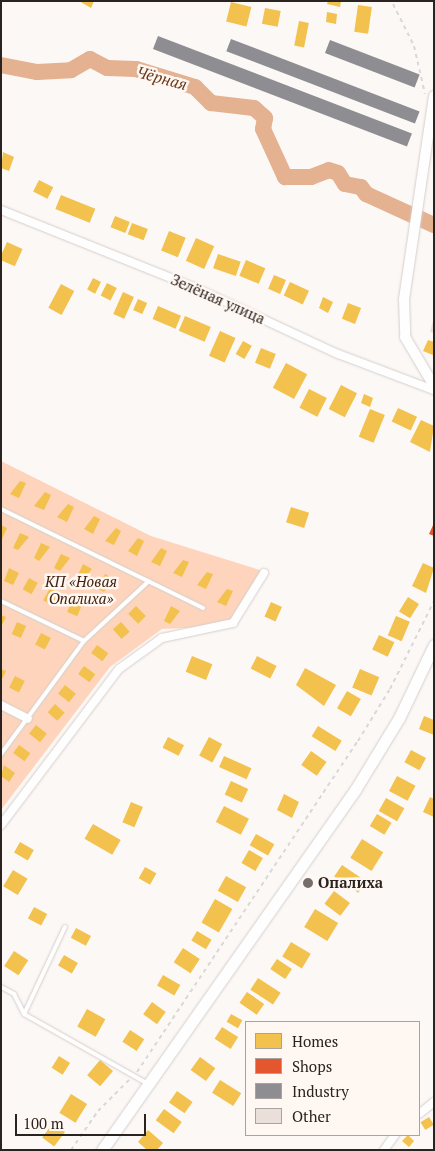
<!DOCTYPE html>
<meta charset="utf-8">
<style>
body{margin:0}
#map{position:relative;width:435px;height:1151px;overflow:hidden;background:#fcf8f5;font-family:"PT Serif",serif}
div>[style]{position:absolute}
.green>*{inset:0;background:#fed5bc}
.homes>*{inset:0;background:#f2c14e;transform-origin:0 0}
.shops>*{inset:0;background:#e4572e}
.industry>*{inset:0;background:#8d8d92;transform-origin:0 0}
.river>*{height:16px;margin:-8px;padding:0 8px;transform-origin:8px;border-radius:8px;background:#e4b191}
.building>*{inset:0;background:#ebe0d9}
.path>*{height:2px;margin-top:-1px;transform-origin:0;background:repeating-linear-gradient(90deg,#d9d8d7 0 4px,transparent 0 8px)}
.roads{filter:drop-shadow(0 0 1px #d5cfcc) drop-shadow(0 0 1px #d5cfcc)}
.lane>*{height:4px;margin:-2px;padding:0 2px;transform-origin:2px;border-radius:2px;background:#fffefe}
.street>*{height:8px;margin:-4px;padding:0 4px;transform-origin:4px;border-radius:4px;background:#fffefe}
.secondary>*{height:10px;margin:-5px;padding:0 5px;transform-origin:5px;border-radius:5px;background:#fffefe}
.primary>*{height:11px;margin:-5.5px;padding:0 5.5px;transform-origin:5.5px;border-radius:5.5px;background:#fffefe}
.dots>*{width:14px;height:14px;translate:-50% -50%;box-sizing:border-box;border:2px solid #fff7f2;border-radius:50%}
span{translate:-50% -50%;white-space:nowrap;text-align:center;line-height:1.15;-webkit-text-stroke:5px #fff7f2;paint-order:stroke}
.street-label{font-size:15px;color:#2a231f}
.park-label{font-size:15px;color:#3f220f;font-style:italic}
.poi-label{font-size:15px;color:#2a231f;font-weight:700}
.left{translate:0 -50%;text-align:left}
.water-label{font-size:16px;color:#6b3c1c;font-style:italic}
.frame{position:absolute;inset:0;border:2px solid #2a231f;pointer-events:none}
.legend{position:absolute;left:245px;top:1021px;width:175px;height:115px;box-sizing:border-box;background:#fff7f2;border:1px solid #aaa29e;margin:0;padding:6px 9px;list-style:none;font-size:15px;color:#2a231f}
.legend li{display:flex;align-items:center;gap:10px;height:25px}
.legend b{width:25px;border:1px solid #aaa29e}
.scale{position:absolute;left:15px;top:1114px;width:131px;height:22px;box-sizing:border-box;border:2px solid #2a231f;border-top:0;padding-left:6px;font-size:15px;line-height:18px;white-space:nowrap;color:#2a231f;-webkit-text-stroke:4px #fff7f2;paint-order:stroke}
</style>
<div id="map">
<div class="green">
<i style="clip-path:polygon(1px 461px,151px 536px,266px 572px,234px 626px,162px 629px,110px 667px,1px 810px)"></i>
</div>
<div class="homes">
<i style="clip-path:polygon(79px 1px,94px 1px,91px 8px)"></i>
<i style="clip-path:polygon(328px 1px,341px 1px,340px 7px,327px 4px)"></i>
<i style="left:231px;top:2px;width:21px;height:20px;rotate:14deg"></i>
<i style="left:358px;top:5px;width:14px;height:27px;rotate:8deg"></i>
<i style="left:265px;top:8px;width:16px;height:16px;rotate:11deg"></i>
<i style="clip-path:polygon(327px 12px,337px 14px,336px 24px,326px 22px)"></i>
<i style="left:299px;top:21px;width:10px;height:25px;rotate:11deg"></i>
<i style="clip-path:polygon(3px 152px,14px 157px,9px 171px,1px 168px)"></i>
<i style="left:39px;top:180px;width:16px;height:13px;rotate:27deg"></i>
<i style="left:61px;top:195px;width:37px;height:15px;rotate:22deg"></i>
<i style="left:115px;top:216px;width:16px;height:12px;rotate:22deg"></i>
<i style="left:132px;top:223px;width:17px;height:12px;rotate:21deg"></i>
<i style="left:169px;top:231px;width:18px;height:21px;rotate:22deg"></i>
<i style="left:196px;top:238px;width:20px;height:25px;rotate:24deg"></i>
<i style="left:7px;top:242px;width:17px;height:19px;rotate:24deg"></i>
<i style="left:218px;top:254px;width:24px;height:15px;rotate:19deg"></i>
<i style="left:246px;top:260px;width:21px;height:17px;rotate:23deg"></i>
<i style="left:274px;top:275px;width:13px;height:15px;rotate:23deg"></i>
<i style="left:93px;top:278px;width:9px;height:13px;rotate:27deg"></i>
<i style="left:290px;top:282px;width:21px;height:15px;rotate:25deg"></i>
<i style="left:107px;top:283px;width:11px;height:14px;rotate:27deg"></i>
<i style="left:61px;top:284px;width:15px;height:27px;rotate:28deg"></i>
<i style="left:123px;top:292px;width:12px;height:24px;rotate:24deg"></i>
<i style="clip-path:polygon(323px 297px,333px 302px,328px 313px,319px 308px)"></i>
<i style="left:138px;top:299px;width:10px;height:12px;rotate:24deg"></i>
<i style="left:348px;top:303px;width:14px;height:17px;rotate:21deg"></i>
<i style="left:158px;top:306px;width:25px;height:14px;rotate:23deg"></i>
<i style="left:185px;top:316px;width:28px;height:16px;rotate:23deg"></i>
<i style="left:220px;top:331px;width:17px;height:27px;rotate:24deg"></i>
<i style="clip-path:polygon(428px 340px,434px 342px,433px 355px,423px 351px)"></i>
<i style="left:243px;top:341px;width:10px;height:15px;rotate:29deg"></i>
<i style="left:261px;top:348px;width:16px;height:16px;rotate:22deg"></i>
<i style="left:286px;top:363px;width:24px;height:28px;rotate:28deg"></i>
<i style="left:341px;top:385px;width:18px;height:27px;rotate:27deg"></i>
<i style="left:309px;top:389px;width:20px;height:21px;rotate:27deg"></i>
<i style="clip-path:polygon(364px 394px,373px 398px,370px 407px,361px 403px)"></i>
<i style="left:398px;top:408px;width:21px;height:15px;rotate:25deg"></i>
<i style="left:370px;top:409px;width:16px;height:30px;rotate:22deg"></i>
<i style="clip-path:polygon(421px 420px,434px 426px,430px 452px,410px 442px)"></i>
<i style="clip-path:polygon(20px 481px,26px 483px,19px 498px,10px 494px)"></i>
<i style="clip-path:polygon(45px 492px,51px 495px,44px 510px,34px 506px)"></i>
<i style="clip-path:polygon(68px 504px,74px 507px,67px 522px,57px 517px)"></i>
<i style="left:291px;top:507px;width:19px;height:16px;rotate:18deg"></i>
<i style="clip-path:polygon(94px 516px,100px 519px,93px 534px,84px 529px)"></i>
<i style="clip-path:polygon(1px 525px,7px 528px,1px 541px)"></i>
<i style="clip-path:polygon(116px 528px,121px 531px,114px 545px,105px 541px)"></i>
<i style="clip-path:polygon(20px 533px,29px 537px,18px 550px,13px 548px)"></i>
<i style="clip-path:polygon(138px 538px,144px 541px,137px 556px,128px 551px)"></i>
<i style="clip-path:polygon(41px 543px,50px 547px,39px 561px,34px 558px)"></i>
<i style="clip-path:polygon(161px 548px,167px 551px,160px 566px,151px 562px)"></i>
<i style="clip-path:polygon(61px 554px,70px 558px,60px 571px,54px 568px)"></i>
<i style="clip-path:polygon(183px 560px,189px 562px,182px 577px,173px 573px)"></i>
<i style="clip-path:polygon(423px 563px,434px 568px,426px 593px,412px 586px)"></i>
<i style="clip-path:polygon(83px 564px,92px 569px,81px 582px,76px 579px)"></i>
<i style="clip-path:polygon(9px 568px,19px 573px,13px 585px,4px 581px)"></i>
<i style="clip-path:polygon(207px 572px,213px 574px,206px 589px,197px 585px)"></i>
<i style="clip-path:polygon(105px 574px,114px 579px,104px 592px,98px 589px)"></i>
<i style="left:29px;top:578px;width:10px;height:13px;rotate:29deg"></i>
<i style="left:50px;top:588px;width:10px;height:14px;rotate:29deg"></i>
<i style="clip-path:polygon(227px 589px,233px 591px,226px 606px,217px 602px)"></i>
<i style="left:408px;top:597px;width:13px;height:17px;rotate:32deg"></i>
<i style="left:72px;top:600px;width:11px;height:13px;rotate:22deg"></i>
<i style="left:271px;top:602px;width:12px;height:16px;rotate:24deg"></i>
<i style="left:136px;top:606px;width:14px;height:11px;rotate:45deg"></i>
<i style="clip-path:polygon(171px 606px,180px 611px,170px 624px,164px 621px)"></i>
<i style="clip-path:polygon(1px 615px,6px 617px,1px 627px)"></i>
<i style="left:396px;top:616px;width:15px;height:21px;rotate:23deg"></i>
<i style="left:17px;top:622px;width:10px;height:13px;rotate:24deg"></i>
<i style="left:121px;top:622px;width:13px;height:11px;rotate:48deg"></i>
<i style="left:41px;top:633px;width:11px;height:13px;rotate:27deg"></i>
<i style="left:379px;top:635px;width:17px;height:16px;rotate:25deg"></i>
<i style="left:97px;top:645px;width:14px;height:10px;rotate:36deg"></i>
<i style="left:192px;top:656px;width:22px;height:17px;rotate:22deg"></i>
<i style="left:257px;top:656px;width:22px;height:14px;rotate:27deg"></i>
<i style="left:84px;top:666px;width:14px;height:10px;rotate:36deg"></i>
<i style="clip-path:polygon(305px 668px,336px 685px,324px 706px,296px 685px)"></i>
<i style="clip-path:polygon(1px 669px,6px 671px,1px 681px)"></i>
<i style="left:360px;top:669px;width:21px;height:20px;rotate:23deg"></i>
<i style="left:15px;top:676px;width:11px;height:13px;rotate:27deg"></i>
<i style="left:65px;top:685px;width:14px;height:11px;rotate:39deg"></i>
<i style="left:347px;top:691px;width:16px;height:20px;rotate:30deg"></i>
<i style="left:55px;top:704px;width:13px;height:11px;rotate:42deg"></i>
<i style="clip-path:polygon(424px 716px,434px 720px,434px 735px,419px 729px)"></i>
<i style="left:36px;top:725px;width:14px;height:11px;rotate:39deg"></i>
<i style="left:318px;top:726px;width:28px;height:12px;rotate:32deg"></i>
<i style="left:168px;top:737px;width:18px;height:12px;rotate:27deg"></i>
<i style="left:209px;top:737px;width:15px;height:21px;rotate:28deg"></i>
<i style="left:19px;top:745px;width:14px;height:10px;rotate:36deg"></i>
<i style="left:411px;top:750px;width:17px;height:14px;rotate:28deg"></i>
<i style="left:311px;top:751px;width:19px;height:17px;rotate:35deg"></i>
<i style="left:224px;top:756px;width:30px;height:12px;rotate:24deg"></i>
<i style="clip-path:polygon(4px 765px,15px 773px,9px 782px,1px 776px)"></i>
<i style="left:397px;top:776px;width:21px;height:17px;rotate:28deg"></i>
<i style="left:231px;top:781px;width:19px;height:15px;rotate:25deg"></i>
<i style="clip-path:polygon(284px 794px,299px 802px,292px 818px,277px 810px)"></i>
<i style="clip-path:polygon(430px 797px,434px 799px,434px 817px,423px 812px)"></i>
<i style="left:386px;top:798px;width:21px;height:15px;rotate:29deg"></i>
<i style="left:131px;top:802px;width:13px;height:22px;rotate:23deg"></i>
<i style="left:224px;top:806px;width:28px;height:18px;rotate:27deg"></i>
<i style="left:377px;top:814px;width:17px;height:14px;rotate:31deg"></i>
<i style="left:93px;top:824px;width:32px;height:17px;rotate:30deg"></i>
<i style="left:256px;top:834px;width:21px;height:13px;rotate:29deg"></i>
<i style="left:362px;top:839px;width:25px;height:22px;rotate:32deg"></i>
<i style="left:20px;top:842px;width:16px;height:12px;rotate:30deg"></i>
<i style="left:249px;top:850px;width:16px;height:15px;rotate:30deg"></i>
<i style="left:342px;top:865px;width:29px;height:14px;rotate:34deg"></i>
<i style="left:145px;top:867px;width:13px;height:13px;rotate:29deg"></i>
<i style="left:13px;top:870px;width:17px;height:19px;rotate:31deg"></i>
<i style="left:226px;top:876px;width:23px;height:17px;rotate:29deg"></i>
<i style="left:334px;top:891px;width:20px;height:16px;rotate:37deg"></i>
<i style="left:215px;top:899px;width:20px;height:27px;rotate:30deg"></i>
<i style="left:34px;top:907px;width:15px;height:13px;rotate:28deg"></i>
<i style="left:315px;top:909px;width:27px;height:21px;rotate:31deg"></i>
<i style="left:76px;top:928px;width:17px;height:11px;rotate:28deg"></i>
<i style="left:197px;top:931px;width:17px;height:11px;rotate:31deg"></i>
<i style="left:291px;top:942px;width:23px;height:17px;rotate:31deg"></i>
<i style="left:183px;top:948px;width:20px;height:17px;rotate:33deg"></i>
<i style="left:14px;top:951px;width:17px;height:18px;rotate:33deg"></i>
<i style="left:64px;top:955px;width:16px;height:12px;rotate:30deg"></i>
<i style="left:277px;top:959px;width:18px;height:12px;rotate:34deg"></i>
<i style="left:163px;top:975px;width:20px;height:12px;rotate:30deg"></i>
<i style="left:258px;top:978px;width:27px;height:14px;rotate:33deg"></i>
<i style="left:247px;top:992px;width:21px;height:13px;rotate:35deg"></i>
<i style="left:152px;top:1002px;width:17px;height:15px;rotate:36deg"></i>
<i style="left:87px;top:1009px;width:21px;height:20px;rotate:29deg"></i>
<i style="left:231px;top:1014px;width:13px;height:9px;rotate:29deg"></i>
<i style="left:222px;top:1027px;width:19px;height:14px;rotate:32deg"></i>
<i style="left:130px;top:1030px;width:17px;height:14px;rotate:33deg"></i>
<i style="left:59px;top:1056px;width:13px;height:14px;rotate:32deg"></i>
<i style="left:200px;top:1057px;width:19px;height:16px;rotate:36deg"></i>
<i style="left:100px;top:1060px;width:17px;height:20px;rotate:40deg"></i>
<i style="left:220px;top:1080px;width:25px;height:15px;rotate:32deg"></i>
<i style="left:177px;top:1091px;width:19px;height:14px;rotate:35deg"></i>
<i style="left:71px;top:1094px;width:19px;height:22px;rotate:32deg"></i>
<i style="left:164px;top:1109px;width:22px;height:14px;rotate:36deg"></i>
<i style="left:429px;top:1117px;width:9px;height:10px;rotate:58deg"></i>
<i style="left:53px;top:1123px;width:15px;height:18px;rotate:37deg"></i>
<i style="clip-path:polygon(148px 1130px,163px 1143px,157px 1150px,147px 1150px,138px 1142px)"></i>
<i style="clip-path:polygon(408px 1135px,414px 1141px,409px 1147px,402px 1141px)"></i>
</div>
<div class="shops">
<i style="clip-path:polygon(434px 523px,434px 536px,429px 534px)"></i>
</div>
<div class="industry">
<i style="left:158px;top:36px;width:272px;height:14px;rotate:21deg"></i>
<i style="left:231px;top:39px;width:202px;height:13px;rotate:21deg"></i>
<i style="left:330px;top:40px;width:96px;height:14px;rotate:21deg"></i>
</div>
<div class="river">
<i style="left:1px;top:65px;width:37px;rotate:11deg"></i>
<i style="left:37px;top:72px;width:34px;rotate:-3deg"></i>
<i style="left:71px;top:70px;width:22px;rotate:-30deg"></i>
<i style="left:90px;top:59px;width:19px;rotate:28deg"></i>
<i style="left:107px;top:68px;width:29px;rotate:2deg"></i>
<i style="left:136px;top:69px;width:62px;rotate:17deg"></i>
<i style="left:195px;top:87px;width:23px;rotate:45deg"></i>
<i style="left:211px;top:103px;width:43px;rotate:6.6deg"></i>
<i style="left:254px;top:108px;width:15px;rotate:42deg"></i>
<i style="left:265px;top:118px;width:11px;rotate:100deg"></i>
<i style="left:263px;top:129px;width:53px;rotate:65.4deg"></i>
<i style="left:285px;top:177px;width:26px"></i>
<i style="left:311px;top:177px;width:19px;rotate:-21deg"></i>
<i style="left:329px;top:170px;width:9px;rotate:18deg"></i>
<i style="left:338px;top:173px;width:13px;rotate:58deg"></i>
<i style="left:345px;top:184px;width:16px;rotate:11deg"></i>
<i style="left:361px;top:187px;width:9px;rotate:54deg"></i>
<i style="left:366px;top:194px;width:75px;rotate:24.5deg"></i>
</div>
<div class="building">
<i style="clip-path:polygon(433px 321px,434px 321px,434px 333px,430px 332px)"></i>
</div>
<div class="path">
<i style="left:393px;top:4px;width:47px;rotate:63.4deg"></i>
<i style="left:414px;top:46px;width:49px;rotate:77.1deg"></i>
<i style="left:137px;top:1072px;width:398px;rotate:-56.3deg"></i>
<i style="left:358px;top:741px;width:61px;rotate:-58.4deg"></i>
<i style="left:390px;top:689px;width:98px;rotate:-63.4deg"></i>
<i style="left:71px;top:1150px;width:47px;rotate:-55.3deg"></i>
<i style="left:98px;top:1111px;width:44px;rotate:-45deg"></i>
</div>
<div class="roads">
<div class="lane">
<i style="left:1px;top:509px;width:225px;rotate:26.1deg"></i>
<i style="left:1px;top:601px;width:92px;rotate:25.7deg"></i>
<i style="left:1px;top:754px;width:140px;rotate:-53.7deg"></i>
<i style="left:84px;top:641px;width:88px;rotate:-42.7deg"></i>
<i style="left:65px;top:927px;width:96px;rotate:115.2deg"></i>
<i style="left:24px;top:1014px;width:142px;rotate:29.4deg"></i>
<i style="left:1px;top:987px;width:15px;rotate:28deg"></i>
<i style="left:14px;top:994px;width:22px;rotate:63deg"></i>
</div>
<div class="street">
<i style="left:1px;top:210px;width:208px;rotate:21.8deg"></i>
<i style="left:194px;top:287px;width:159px;rotate:25deg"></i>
<i style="left:338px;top:354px;width:103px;rotate:20.6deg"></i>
<i style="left:1px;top:705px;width:30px;rotate:27deg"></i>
<i style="left:1px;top:825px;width:196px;rotate:-52.9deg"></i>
<i style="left:119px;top:669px;width:53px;rotate:-35.8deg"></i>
<i style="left:162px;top:638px;width:73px;rotate:-11.9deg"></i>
<i style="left:233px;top:623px;width:59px;rotate:-58.2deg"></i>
<i style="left:419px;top:1114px;width:19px;rotate:-39deg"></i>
<i style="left:384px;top:1150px;width:19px;rotate:-54deg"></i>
</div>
<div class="secondary">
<i style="left:434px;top:96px;width:205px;rotate:98.4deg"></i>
<i style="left:404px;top:299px;width:38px;rotate:88deg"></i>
<i style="left:405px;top:337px;width:57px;rotate:59.4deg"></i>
</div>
<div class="primary">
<i style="left:102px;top:1150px;width:440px;rotate:-54.9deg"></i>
<i style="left:355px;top:790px;width:84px;rotate:-58.6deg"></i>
<i style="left:399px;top:718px;width:81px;rotate:-64.4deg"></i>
</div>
</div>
<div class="dots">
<i style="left:308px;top:883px;background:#746e6a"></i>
</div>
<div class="street-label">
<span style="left:218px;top:299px;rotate:24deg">Зелёная улица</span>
</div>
<div class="park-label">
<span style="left:81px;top:590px">КП «Новая<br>Опалиха»</span>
</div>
<div class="poi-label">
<span class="left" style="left:318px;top:883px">Опалиха</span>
</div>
<div class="water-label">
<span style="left:162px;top:78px;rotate:15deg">Чёрная</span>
</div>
<div class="frame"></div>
<ul class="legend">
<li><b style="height:14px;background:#f2c14e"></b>Homes</li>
<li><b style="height:14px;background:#e4572e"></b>Shops</li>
<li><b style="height:14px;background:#8d8d92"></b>Industry</li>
<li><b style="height:14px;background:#ebe0d9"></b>Other</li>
</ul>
<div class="scale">100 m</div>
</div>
